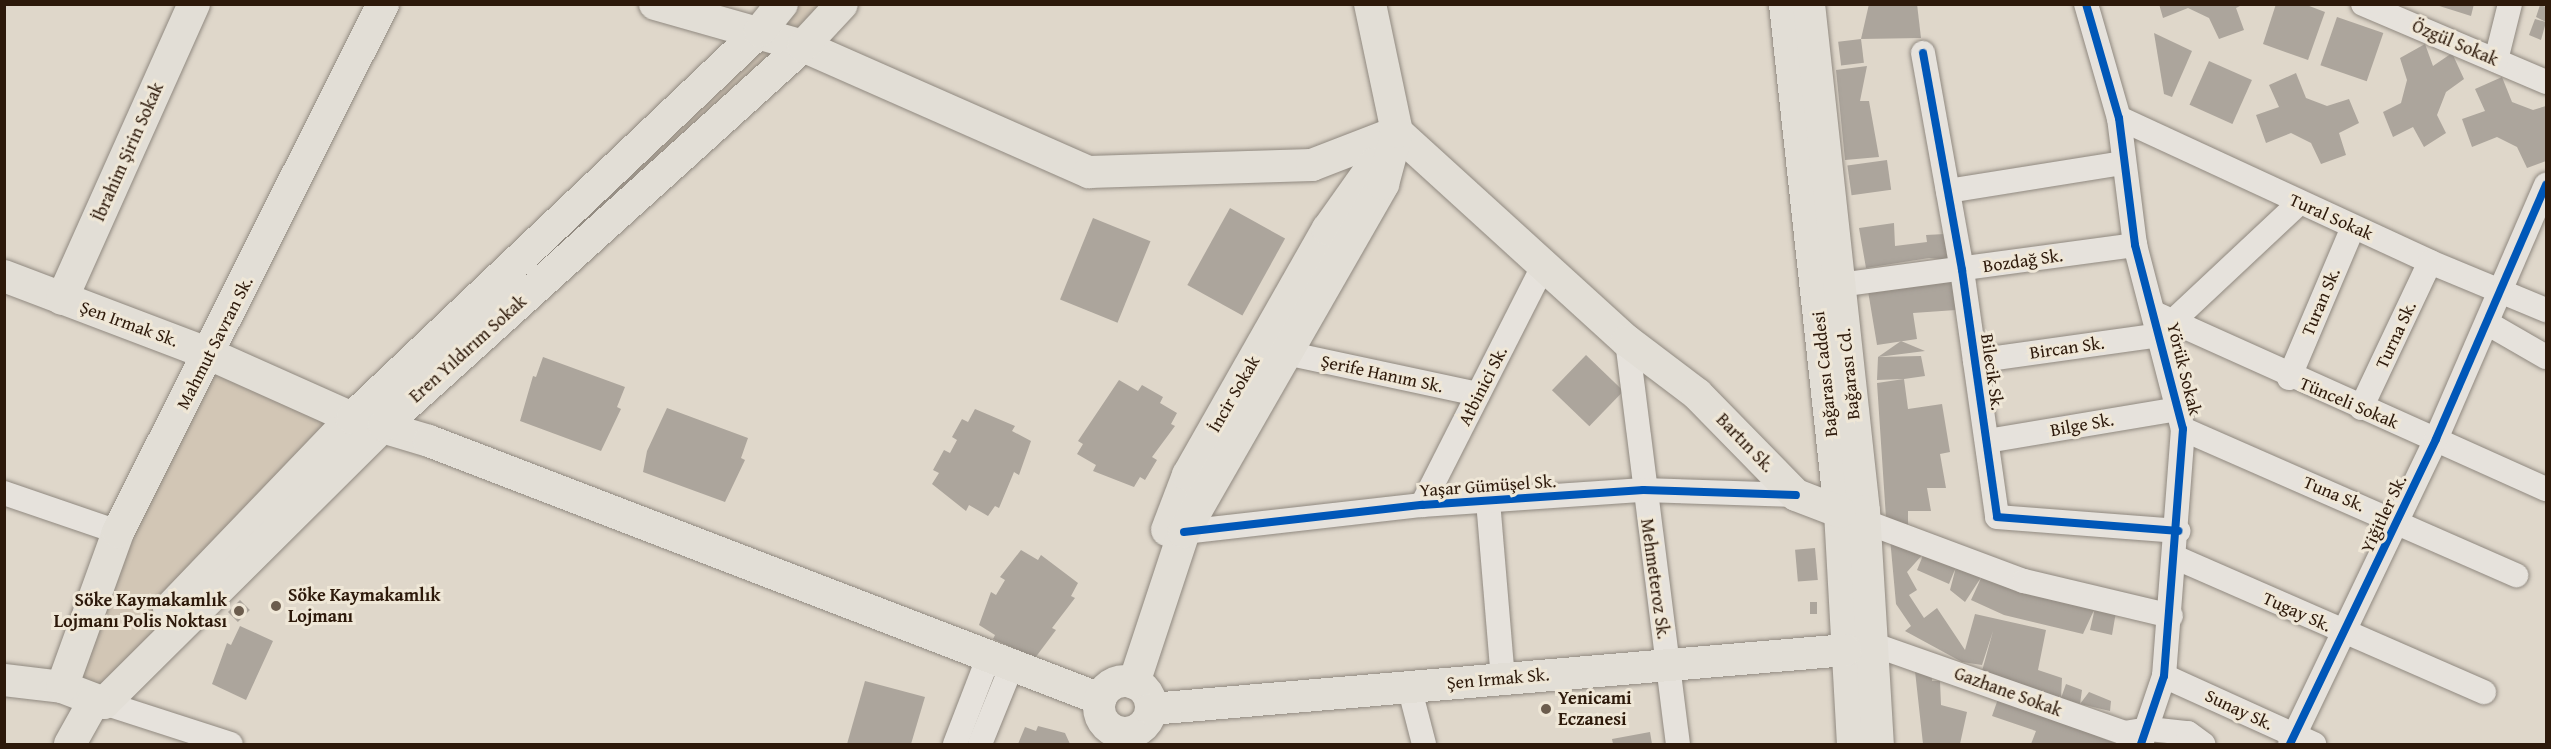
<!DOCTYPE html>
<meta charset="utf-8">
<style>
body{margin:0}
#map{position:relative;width:2551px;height:749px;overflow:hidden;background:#dfd7ca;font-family:"Gentium Book Plus",serif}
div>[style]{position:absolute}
.green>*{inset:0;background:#d2c6b5}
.building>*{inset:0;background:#aca59c;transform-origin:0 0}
.roads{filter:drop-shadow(0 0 2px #908980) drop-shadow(0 0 2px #908980)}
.minor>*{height:24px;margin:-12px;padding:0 12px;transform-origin:12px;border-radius:12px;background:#e6e2dc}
.major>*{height:32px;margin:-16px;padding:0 16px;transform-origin:16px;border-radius:16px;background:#e2ded6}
.major>.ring{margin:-16px;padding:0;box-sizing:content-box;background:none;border:32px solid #e2ded6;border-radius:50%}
.cycleway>*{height:8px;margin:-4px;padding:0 4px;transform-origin:4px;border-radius:4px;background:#0057b8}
.dots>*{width:16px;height:16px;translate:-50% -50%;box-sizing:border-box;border:3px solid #efe7d7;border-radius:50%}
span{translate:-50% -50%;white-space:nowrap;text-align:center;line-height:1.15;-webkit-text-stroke:6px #efe7d7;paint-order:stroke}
.street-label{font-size:18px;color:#2d190a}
.poi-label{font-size:18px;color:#2d190a;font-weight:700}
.left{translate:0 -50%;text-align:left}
.right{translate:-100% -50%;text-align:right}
.frame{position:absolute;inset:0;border:6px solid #2d190a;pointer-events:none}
</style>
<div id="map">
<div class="green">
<i style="clip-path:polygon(782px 5px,842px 5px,104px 703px,62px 687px,209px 354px,352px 418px)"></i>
</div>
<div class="building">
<i style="clip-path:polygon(1869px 4px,1917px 4px,1921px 38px,1861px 39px)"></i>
<i style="clip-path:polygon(2159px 4px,2244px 4px,2236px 8px,2244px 30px,2219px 39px,2209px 18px,2188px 8px,2163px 18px)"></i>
<i style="clip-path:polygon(2276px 4px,2304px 4px,2325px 12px,2308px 60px,2263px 44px)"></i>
<i style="clip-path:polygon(2433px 4px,2474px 4px,2471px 16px)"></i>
<i style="clip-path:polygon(2540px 5px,2546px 7px,2546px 22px,2536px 17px)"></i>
<i style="left:2337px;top:17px;width:49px;height:51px;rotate:19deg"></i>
<i style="clip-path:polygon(2535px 19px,2546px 22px,2541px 40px,2529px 35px)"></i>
<i style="clip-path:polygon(2154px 33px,2192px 51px,2172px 97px,2164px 94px)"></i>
<i style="left:1861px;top:39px;width:24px;height:23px;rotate:83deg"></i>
<i style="clip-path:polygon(2425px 44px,2433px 66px,2452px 53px,2464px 79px,2446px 92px,2437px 115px,2446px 133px,2424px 147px,2413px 127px,2393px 137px,2383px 112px,2401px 103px,2407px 80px,2400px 58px)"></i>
<i style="left:2209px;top:61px;width:47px;height:48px;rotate:24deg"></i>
<i style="clip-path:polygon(1867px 66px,1860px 101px,1869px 101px,1879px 157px,1845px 160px,1836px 70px)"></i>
<i style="clip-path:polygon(2296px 73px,2306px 98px,2327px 106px,2349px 99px,2359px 123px,2339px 133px,2346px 155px,2321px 164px,2311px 143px,2291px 133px,2266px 143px,2256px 115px,2279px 107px,2269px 85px)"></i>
<i style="clip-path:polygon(2502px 77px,2512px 102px,2533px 110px,2546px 106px,2546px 161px,2527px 168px,2517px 147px,2497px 137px,2472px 147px,2462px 119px,2485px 111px,2475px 89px)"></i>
<i style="left:1887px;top:160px;width:30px;height:40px;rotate:82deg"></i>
<i style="left:1230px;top:208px;width:63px;height:88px;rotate:29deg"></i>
<i style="left:1093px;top:218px;width:62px;height:88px;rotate:22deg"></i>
<i style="clip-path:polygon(1894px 223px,1895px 246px,1927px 242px,1926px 235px,1945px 234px,1949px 260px,1929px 258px,1866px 268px,1859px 228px)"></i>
<i style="clip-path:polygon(1952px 278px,1956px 310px,1913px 313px,1917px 339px,1877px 345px,1868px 291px)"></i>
<i style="clip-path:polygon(1901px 341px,1925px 351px,1878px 357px,1921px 356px,1925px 376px,1904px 379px,1908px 409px,1942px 404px,1950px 452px,1940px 454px,1946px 488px,1927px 488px,1931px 511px,1908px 511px,1908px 526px,1886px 518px,1877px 383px,1904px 379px,1877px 380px,1878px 357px)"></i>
<i style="left:1586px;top:355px;width:52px;height:49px;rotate:44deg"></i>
<i style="clip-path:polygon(543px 357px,625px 387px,617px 407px,621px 409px,601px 451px,520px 421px,533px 376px,536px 377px)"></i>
<i style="clip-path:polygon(1119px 380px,1138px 391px,1142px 385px,1163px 397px,1160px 403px,1177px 413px,1171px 424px,1175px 426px,1152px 457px,1157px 460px,1145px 480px,1140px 477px,1134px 487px,1093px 471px,1096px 465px,1077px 454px,1083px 444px,1078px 441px)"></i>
<i style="clip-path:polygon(667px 408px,748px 438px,741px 458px,745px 460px,725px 502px,643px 472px,647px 451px)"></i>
<i style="clip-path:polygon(975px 409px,1015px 426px,1012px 431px,1031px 441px,1019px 475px,1014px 472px,999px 508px,995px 506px,988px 516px,969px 505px,966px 511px,932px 484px,939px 473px,933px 470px,944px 450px,950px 453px,957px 440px,952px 437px,962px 419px,968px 422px)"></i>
<i style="clip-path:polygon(1890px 538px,1982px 576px,2015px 591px,2116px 612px,2112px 635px,2090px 630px,2095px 608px,2083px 634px,2004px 615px,1971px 600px,1982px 576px,1965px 602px,1950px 590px,1956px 567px,1949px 584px,1917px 570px,1924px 553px,1907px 572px,1917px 590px,1909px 595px,1924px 618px,1937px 608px,1965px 650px,1975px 614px,2046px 630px,2038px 670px,2062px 678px,2061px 698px,1982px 671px,1993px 631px,1982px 665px,1962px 662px,1905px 631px,1911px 626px,1896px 604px)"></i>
<i style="left:1815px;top:548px;width:32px;height:20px;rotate:85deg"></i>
<i style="clip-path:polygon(1021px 550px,1038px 560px,1041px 555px,1078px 583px,1071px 596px,1075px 598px,1052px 628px,1056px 630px,1035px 658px,993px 639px,995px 635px,979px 625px,991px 592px,996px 595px,1005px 580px,1000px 577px)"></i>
<i style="left:240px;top:600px;width:14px;height:17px;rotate:45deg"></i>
<i style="left:1810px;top:602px;width:7px;height:12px"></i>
<i style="clip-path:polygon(240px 626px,273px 641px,246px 700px,212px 684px,227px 643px,231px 645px)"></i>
<i style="clip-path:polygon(1932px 669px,1932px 681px,1940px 681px,1941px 705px,1967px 712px,1960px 744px,1923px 744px,1915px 671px)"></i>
<i style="clip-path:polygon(865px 681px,925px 697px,911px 744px,847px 744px)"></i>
<i style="clip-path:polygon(2066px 684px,2082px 690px,2080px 704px,2089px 692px,2111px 701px,2110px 711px,2080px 704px,2061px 698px)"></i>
<i style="clip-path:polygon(1998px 699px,2062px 722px,2117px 744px,2031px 744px,2036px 731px,1992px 716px)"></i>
<i style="clip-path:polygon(1038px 726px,1065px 733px,1070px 744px,1018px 744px,1025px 727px,1036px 731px)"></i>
<i style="clip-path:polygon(1650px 732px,1652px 744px,1613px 744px,1612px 739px)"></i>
</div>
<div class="roads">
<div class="minor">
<i style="left:2086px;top:4px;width:119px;rotate:73.9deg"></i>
<i style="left:2119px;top:118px;width:128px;rotate:82.8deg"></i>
<i style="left:2135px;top:245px;width:190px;rotate:75.4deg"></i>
<i style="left:2183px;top:429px;width:248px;rotate:94.4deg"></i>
<i style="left:2164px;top:676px;width:72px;rotate:108.7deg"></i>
<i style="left:2363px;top:4px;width:199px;rotate:23.1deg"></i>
<i style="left:1923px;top:53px;width:220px;rotate:79.8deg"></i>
<i style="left:1962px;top:270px;width:249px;rotate:81.9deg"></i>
<i style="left:1997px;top:517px;width:182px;rotate:4.4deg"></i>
<i style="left:2496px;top:60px;width:58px;rotate:-76deg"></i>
<i style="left:2119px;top:118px;width:343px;rotate:24.8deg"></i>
<i style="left:2430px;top:262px;width:126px;rotate:22.5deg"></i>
<i style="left:1948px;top:191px;width:176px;rotate:-9.1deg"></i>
<i style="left:1839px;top:285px;width:299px;rotate:-7.7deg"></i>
<i style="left:2154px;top:313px;width:430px;rotate:24.2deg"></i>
<i style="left:2172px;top:322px;width:174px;rotate:-43.1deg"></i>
<i style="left:2487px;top:323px;width:68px;rotate:30deg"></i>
<i style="left:1627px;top:341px;width:406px;rotate:82.8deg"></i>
<i style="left:1286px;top:353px;width:196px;rotate:12.1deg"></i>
<i style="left:1975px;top:361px;width:187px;rotate:-8deg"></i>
<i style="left:2289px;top:378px;width:164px;rotate:-67deg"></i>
<i style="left:2361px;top:408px;width:161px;rotate:-64.7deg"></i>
<i style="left:2183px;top:429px;width:364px;rotate:23.7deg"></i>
<i style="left:1987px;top:441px;width:194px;rotate:-9.5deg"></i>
<i style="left:4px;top:493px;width:120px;rotate:18.9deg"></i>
<i style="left:1488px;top:501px;width:178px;rotate:85.2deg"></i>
<i style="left:1422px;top:505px;width:268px;rotate:-63.1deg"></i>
<i style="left:1850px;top:516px;width:186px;rotate:20.5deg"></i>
<i style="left:2024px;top:581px;width:151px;rotate:13.4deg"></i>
<i style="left:1184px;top:532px;width:240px;rotate:-6.5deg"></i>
<i style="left:1422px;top:505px;width:222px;rotate:-3.9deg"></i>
<i style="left:1643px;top:490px;width:153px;rotate:1.9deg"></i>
<i style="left:2177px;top:558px;width:335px;rotate:23.6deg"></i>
<i style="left:1857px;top:646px;width:12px;rotate:-14deg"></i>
<i style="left:1869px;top:643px;width:270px;rotate:19.4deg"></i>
<i style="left:2124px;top:733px;width:25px;rotate:-9deg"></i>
<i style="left:2149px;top:729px;width:39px;rotate:6deg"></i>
<i style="left:2188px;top:733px;width:19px;rotate:36deg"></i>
<i style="left:2164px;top:676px;width:165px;rotate:24.4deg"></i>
<i style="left:1409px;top:686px;width:60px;rotate:75.5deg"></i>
<i style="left:104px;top:703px;width:133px;rotate:17.9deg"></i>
<i style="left:955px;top:744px;width:94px;rotate:-68.9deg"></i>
<i style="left:980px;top:744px;width:85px;rotate:-67.9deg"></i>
<i style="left:2290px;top:744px;width:338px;rotate:-64.4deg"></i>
<i style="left:2436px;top:439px;width:277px;rotate:-66.6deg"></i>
</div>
<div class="major">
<i style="left:655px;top:4px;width:154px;rotate:15.8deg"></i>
<i style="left:803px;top:46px;width:313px;rotate:23.8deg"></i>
<i style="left:1089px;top:172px;width:223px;rotate:-1.8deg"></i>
<i style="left:1312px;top:165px;width:91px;rotate:-21.2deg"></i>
<i style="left:1785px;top:4px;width:511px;rotate:83.82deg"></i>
<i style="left:1840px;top:512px;width:232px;rotate:86.8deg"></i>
<i style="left:1809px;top:4px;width:510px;rotate:83.81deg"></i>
<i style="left:1864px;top:511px;width:233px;rotate:86.6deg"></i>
<i style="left:1397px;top:132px;width:311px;rotate:42.3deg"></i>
<i style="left:1627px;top:341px;width:88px;rotate:37.1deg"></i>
<i style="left:1697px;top:394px;width:141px;rotate:45.6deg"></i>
<i style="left:1796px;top:495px;width:47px;rotate:21.1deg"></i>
<i style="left:4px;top:276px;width:219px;rotate:20.8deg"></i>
<i style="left:209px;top:354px;width:157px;rotate:24.1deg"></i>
<i style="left:352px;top:418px;width:80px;rotate:16.6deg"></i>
<i style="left:429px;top:441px;width:719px;rotate:21.03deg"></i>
<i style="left:62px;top:299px;width:323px;rotate:-65.9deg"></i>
<i style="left:1167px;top:530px;width:59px;rotate:-69.1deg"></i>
<i style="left:1188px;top:475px;width:283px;rotate:-60.4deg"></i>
<i style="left:1328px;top:229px;width:80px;rotate:-54.7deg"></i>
<i style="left:169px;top:609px;width:265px;rotate:-46.2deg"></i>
<i style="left:352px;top:418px;width:562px;rotate:-43.49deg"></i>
<i style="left:760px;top:31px;width:35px;rotate:-51deg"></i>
<i style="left:4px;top:680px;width:58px;rotate:6.9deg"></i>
<i style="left:62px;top:687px;width:45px;rotate:20.9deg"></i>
<i style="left:104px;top:703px;width:395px;rotate:-44.8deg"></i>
<i style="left:384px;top:425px;width:565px;rotate:-42.13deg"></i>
<i style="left:803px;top:46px;width:57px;rotate:-47.1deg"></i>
<i class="ring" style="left:1099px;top:681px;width:20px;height:20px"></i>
<i style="left:1134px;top:683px;width:159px;rotate:-71.7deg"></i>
<i style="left:1184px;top:532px;width:401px;rotate:-60.2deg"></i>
<i style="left:1383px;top:184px;width:54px;rotate:-74.9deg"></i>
<i style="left:1397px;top:132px;width:131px;rotate:-101.9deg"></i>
<i style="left:62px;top:687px;width:165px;rotate:-70.1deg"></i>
<i style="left:118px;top:532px;width:591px;rotate:-63.35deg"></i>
<i style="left:1151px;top:709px;width:697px;rotate:-4.85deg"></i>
<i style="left:70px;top:744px;width:49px;rotate:-60.8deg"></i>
</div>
</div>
<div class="cycleway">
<i style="left:2086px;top:4px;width:119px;rotate:73.9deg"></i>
<i style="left:2119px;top:118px;width:128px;rotate:82.8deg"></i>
<i style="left:2135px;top:245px;width:190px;rotate:75.4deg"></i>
<i style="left:2183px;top:429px;width:248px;rotate:94.4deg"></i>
<i style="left:2164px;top:676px;width:72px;rotate:108.7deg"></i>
<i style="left:1923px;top:53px;width:220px;rotate:79.8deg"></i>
<i style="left:1962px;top:270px;width:249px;rotate:81.9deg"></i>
<i style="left:1997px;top:517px;width:182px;rotate:4.4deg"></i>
<i style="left:1184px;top:532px;width:240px;rotate:-6.5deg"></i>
<i style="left:1422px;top:505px;width:222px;rotate:-3.9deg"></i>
<i style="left:1643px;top:490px;width:153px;rotate:1.9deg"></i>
<i style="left:2290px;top:744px;width:338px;rotate:-64.4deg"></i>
<i style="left:2436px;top:439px;width:277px;rotate:-66.6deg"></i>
</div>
<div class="dots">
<i style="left:276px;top:606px;background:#6b5c4d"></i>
<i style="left:239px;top:611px;background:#6b5c4d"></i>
<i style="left:1546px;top:709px;background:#6b5c4d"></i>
</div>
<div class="street-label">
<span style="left:2455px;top:43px;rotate:23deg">Özgül Sokak</span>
<span style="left:128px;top:152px;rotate:-66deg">İbrahim Şirin Sokak</span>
<span style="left:2331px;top:217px;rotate:24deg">Tural Sokak</span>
<span style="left:2023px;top:261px;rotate:-8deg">Bozdağ Sk.</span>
<span style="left:2321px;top:302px;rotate:-67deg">Turan Sk.</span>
<span style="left:129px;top:324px;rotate:20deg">Şen Irmak Sk.</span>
<span style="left:2396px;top:335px;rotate:-65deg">Turna Sk.</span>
<span style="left:215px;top:343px;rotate:-63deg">Mahmut Savran Sk.</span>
<span style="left:2067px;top:348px;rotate:-8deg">Bircan Sk.</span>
<span style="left:468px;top:349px;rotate:-42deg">Eren Yıldırım Sokak</span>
<span style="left:2184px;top:369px;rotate:76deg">Yörük Sokak</span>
<span style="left:1992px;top:372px;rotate:82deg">Bilecik Sk.</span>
<span style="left:1382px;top:374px;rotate:12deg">Şerife Hanım Sk.</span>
<span style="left:1825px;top:374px;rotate:-96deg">Bağarası Caddesi</span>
<span style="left:1849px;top:374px;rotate:-96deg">Bağarası Cd.</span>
<span style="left:1483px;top:386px;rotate:-63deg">Atbinici Sk.</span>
<span style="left:1234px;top:394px;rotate:-60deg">İncir Sokak</span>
<span style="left:2349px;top:403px;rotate:23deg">Tünceli Sokak</span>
<span style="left:2082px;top:425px;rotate:-10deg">Bilge Sk.</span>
<span style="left:1745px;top:443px;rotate:46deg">Bartın Sk.</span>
<span style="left:1488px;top:486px;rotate:-4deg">Yaşar Gümüşel Sk.</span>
<span style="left:2334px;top:494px;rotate:23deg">Tuna Sk.</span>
<span style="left:2384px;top:514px;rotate:-65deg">Yiğitler Sk.</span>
<span style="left:1655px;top:579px;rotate:82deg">Mehmeteroz Sk.</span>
<span style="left:2297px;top:612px;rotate:24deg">Tugay Sk.</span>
<span style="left:1498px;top:679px;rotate:-5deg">Şen Irmak Sk.</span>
<span style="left:2008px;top:692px;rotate:20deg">Gazhane Sokak</span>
<span style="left:2239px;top:710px;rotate:25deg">Sunay Sk.</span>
</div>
<div class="poi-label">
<span class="left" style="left:288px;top:606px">Söke Kaymakamlık<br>Lojmanı</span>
<span class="right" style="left:227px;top:611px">Söke Kaymakamlık<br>Lojmanı Polis Noktası</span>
<span class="left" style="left:1558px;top:709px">Yenicami<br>Eczanesi</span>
</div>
<div class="frame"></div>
</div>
